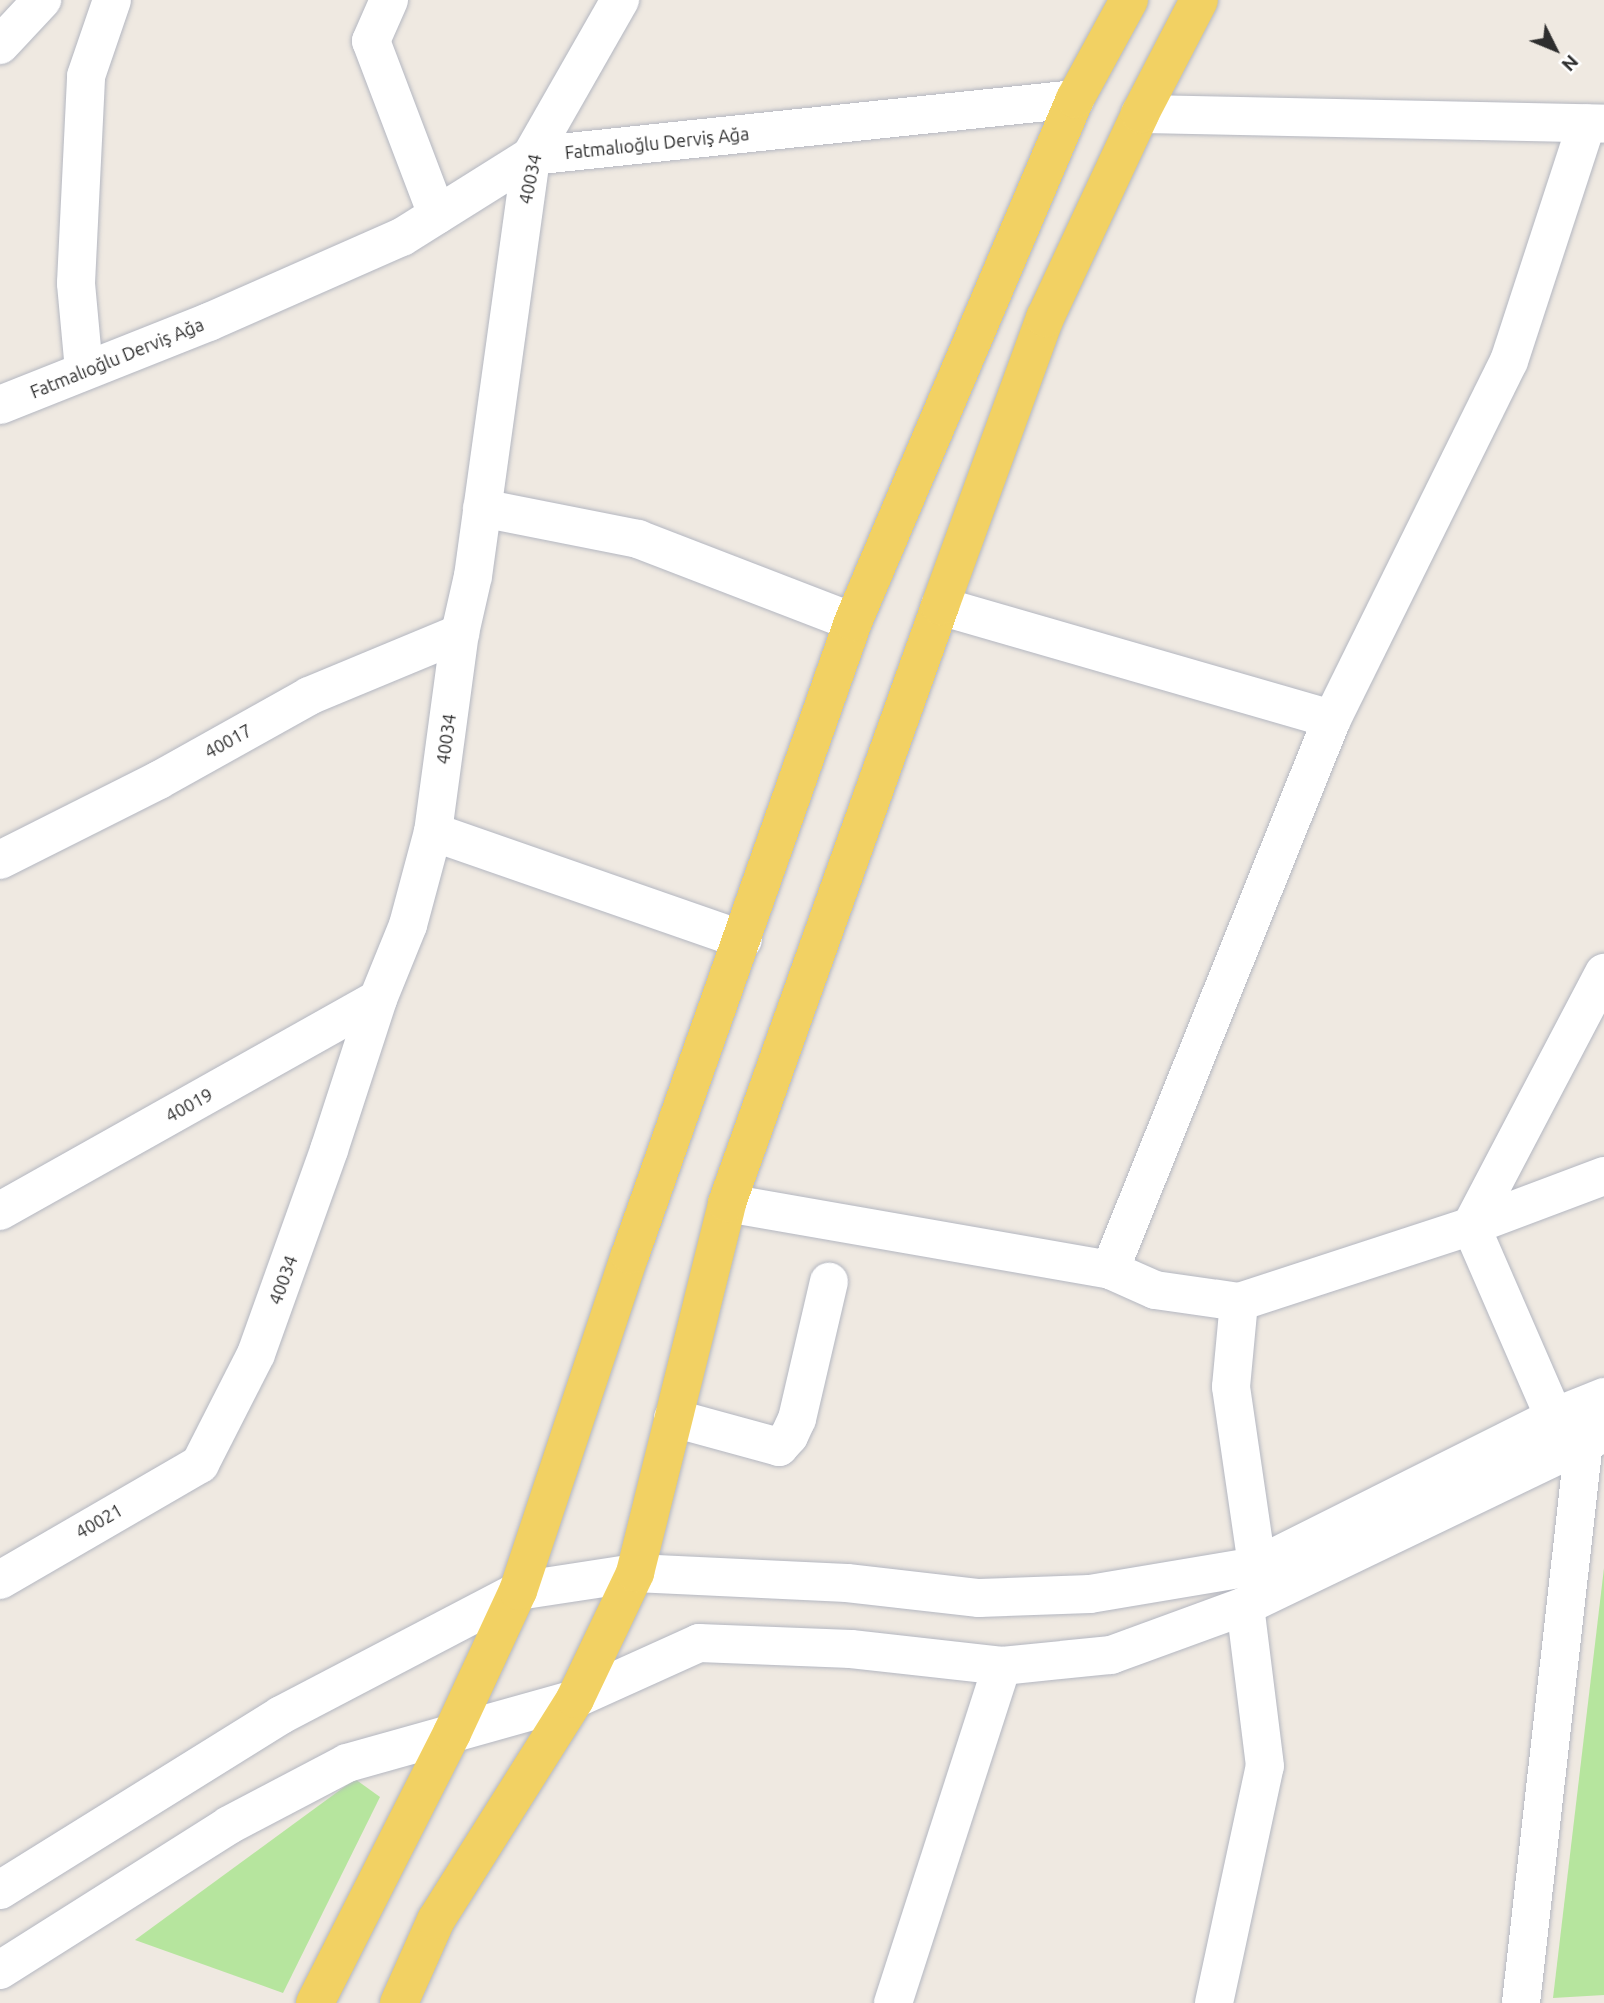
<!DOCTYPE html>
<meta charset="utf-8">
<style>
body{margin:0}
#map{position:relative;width:1604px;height:2003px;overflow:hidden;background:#efe9e1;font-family:Ubuntu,sans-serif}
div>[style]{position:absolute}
.green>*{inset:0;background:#b6e59e}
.roads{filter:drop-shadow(0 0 2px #b4b7c1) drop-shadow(0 0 2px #b4b7c1)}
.minor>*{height:38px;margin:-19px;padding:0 19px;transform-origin:19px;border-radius:19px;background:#fff}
.major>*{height:38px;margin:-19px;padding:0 19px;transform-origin:19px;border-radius:19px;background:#f2d163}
span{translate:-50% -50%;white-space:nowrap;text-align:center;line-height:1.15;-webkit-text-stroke:5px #fff;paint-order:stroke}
.street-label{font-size:18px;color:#2e2e2e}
.north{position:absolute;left:1520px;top:14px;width:70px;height:70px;-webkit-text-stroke:5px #fff;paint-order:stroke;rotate:133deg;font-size:19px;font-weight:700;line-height:28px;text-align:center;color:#2e2e2e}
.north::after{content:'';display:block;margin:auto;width:24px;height:32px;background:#2e2e2e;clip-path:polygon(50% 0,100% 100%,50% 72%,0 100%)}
</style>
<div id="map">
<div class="green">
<i style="clip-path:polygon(1604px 1568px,1604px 1995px,1553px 1998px)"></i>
<i style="clip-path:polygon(355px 1779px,380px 1797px,283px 1993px,135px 1940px)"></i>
</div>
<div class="roads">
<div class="minor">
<i style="left:389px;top:0;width:45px;rotate:113.7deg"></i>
<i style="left:371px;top:41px;width:186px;rotate:69.2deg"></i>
<i style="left:0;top:45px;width:62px;rotate:-47deg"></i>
<i style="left:1140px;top:114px;width:464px;rotate:1.2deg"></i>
<i style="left:84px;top:370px;width:87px;rotate:-95.3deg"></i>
<i style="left:76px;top:283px;width:207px;rotate:-87.2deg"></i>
<i style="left:86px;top:76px;width:80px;rotate:-71.1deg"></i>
<i style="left:0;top:405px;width:225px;rotate:-21.7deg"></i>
<i style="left:209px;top:322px;width:211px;rotate:-23.8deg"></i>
<i style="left:402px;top:237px;width:152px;rotate:-32.1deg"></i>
<i style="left:531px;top:156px;width:547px;rotate:-5.98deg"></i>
<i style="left:482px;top:508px;width:159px;rotate:11.2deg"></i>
<i style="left:638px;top:539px;width:230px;rotate:21.1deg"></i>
<i style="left:940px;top:606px;width:408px;rotate:16.1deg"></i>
<i style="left:433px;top:832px;width:328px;rotate:19.2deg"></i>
<i style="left:0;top:860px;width:178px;rotate:-26.7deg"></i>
<i style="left:159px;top:780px;width:172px;rotate:-29.2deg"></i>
<i style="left:309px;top:696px;width:164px;rotate:-22.6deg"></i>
<i style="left:727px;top:1203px;width:389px;rotate:9.9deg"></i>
<i style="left:1110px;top:1270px;width:49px;rotate:24deg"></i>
<i style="left:1155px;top:1290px;width:85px;rotate:8.1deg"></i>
<i style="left:1239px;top:1302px;width:244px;rotate:-18.1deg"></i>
<i style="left:1471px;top:1226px;width:142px;rotate:-20.6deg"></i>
<i style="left:0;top:1211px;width:433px;rotate:-29.3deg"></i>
<i style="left:1110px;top:1270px;width:594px;rotate:-68.06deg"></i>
<i style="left:1332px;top:719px;width:399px;rotate:-63.7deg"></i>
<i style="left:1509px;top:361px;width:250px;rotate:-71.9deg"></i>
<i style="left:1239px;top:1302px;width:85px;rotate:95.4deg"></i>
<i style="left:1231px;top:1387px;width:181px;rotate:81.7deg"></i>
<i style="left:1554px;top:1417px;width:208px;rotate:-113.5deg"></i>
<i style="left:1471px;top:1226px;width:286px;rotate:-62.3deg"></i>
<i style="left:673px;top:1418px;width:110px;rotate:15.3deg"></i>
<i style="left:779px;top:1447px;width:15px;rotate:-48deg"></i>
<i style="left:789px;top:1436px;width:19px;rotate:-65deg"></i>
<i style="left:797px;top:1419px;width:141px;rotate:-76.9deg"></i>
<i style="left:0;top:1580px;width:231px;rotate:-30.1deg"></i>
<i style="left:200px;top:1464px;width:123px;rotate:-63deg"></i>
<i style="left:256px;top:1354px;width:217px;rotate:-70.3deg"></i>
<i style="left:329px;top:1150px;width:159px;rotate:-72deg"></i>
<i style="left:378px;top:999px;width:80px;rotate:-67.9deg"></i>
<i style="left:408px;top:925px;width:96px;rotate:-75deg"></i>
<i style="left:433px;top:832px;width:201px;rotate:-82.3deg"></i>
<i style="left:460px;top:633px;width:58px;rotate:-77.2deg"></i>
<i style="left:473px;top:576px;width:424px;rotate:-82.1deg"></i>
<i style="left:531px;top:156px;width:180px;rotate:-60.3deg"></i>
<i style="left:0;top:1890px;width:331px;rotate:-31.9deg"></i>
<i style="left:281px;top:1715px;width:267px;rotate:-27.6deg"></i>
<i style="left:518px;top:1591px;width:118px;rotate:-8.7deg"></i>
<i style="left:635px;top:1573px;width:212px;rotate:2.7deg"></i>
<i style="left:847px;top:1583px;width:133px;rotate:6.5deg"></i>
<i style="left:979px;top:1598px;width:111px;rotate:-2.1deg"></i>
<i style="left:1090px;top:1594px;width:169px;rotate:-9.5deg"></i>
<i style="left:1257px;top:1566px;width:332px;rotate:-26.6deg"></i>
<i style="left:1554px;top:1417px;width:54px;rotate:-21.8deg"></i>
<i style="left:0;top:1970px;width:271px;rotate:-32.3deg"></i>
<i style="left:229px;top:1825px;width:133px;rotate:-27.7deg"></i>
<i style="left:347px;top:1763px;width:237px;rotate:-15.7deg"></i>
<i style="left:575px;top:1699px;width:136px;rotate:-24.3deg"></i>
<i style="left:699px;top:1643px;width:152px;rotate:2.3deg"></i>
<i style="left:851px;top:1649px;width:152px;rotate:6.4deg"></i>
<i style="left:1002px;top:1666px;width:110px;rotate:-5.8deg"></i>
<i style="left:1111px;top:1655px;width:143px;rotate:-20.1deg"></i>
<i style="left:1245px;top:1606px;width:399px;rotate:-25.7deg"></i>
<i style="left:893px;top:2003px;width:354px;rotate:-72.1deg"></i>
<i style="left:1214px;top:2003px;width:242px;rotate:-77.9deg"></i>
<i style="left:1265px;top:1766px;width:161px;rotate:-97.1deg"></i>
<i style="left:1521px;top:2003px;width:566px;rotate:-83.6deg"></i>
</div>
<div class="major">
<i style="left:315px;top:2003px;width:303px;rotate:-63.1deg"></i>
<i style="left:452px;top:1733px;width:157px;rotate:-65.1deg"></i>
<i style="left:518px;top:1591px;width:354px;rotate:-71.6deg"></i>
<i style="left:630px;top:1255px;width:671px;rotate:-70.59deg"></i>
<i style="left:853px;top:622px;width:568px;rotate:-67deg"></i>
<i style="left:1075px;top:99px;width:113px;rotate:-61.4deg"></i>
<i style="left:399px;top:2003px;width:91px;rotate:-66deg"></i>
<i style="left:436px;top:1920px;width:261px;rotate:-57.8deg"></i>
<i style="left:575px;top:1699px;width:140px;rotate:-64.5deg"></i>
<i style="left:635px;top:1573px;width:381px;rotate:-76deg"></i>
<i style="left:727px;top:1203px;width:634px;rotate:-70.36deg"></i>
<i style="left:940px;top:606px;width:307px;rotate:-70deg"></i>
<i style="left:1045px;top:318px;width:225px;rotate:-65deg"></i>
<i style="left:1140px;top:114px;width:128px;rotate:-62.6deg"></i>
</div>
</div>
<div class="street-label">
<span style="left:657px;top:143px;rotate:-6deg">Fatmalıoğlu Derviş Ağa</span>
<span style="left:530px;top:179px;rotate:-78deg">40034</span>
<span style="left:117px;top:358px;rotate:-22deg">Fatmalıoğlu Derviş Ağa</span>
<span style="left:446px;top:739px;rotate:-82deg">40034</span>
<span style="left:228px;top:741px;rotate:-29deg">40017</span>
<span style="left:189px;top:1105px;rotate:-29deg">40019</span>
<span style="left:283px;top:1280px;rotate:-70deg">40034</span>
<span style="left:99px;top:1521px;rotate:-30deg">40021</span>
</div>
<div class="north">N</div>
</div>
